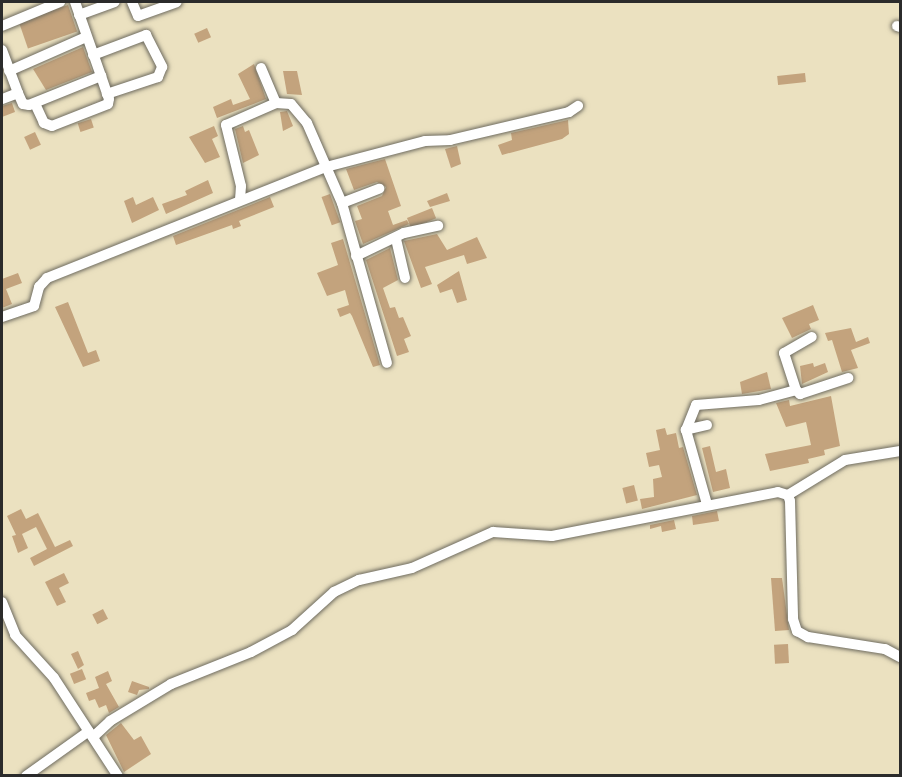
<!DOCTYPE html>
<style>
body{margin:0}
#map{position:relative;width:902px;height:777px;overflow:hidden;background:#ebe1c0;font-family:Sriracha,sans-serif}
div>[style]{position:absolute}
.building>*{inset:0;background:#c3a37d;transform-origin:0 0}
.roads{filter:drop-shadow(0 0 2px #6e6b5f) drop-shadow(0 0 2px #6e6b5f)}
.minor>*{height:10px;margin:-5px;padding:0 5px;transform-origin:5px;border-radius:5px;background:#fff}
span{translate:-50% -50%;white-space:nowrap;text-align:center;line-height:1.15;-webkit-text-stroke:6px #f6f6f2;paint-order:stroke}
.frame{position:absolute;inset:0;border:3px solid #2b2b2b;pointer-events:none}
</style>
<div id="map">
<div class="building">
<i style="left:68px;top:5px;width:28px;height:52px;rotate:71deg"></i>
<i style="left:207px;top:28px;width:10px;height:14px;rotate:66deg"></i>
<i style="clip-path:polygon(83px 47px,92px 72px,46px 90px,33px 69px)"></i>
<i style="clip-path:polygon(254px 64px,266px 99px,217px 118px,213px 107px,231px 99px,233px 105px,250px 99px,238px 74px)"></i>
<i style="clip-path:polygon(283px 71px,297px 71px,302px 95px,287px 94px)"></i>
<i style="left:805px;top:73px;width:9px;height:28px;rotate:84deg"></i>
<i style="clip-path:polygon(12px 103px,15px 112px,2px 117px,2px 106px)"></i>
<i style="clip-path:polygon(287px 111px,293px 126px,283px 131px,280px 112px)"></i>
<i style="left:91px;top:119px;width:9px;height:14px;rotate:72deg"></i>
<i style="clip-path:polygon(568px 120px,569px 134px,562px 139px,502px 155px,498px 145px,512px 140px,511px 133px)"></i>
<i style="clip-path:polygon(214px 126px,218px 136px,212px 139px,220px 157px,205px 163px,189px 137px)"></i>
<i style="clip-path:polygon(243px 126px,245px 132px,249px 130px,259px 155px,243px 163px,235px 129px)"></i>
<i style="left:35px;top:132px;width:14px;height:12px;rotate:65deg"></i>
<i style="clip-path:polygon(457px 146px,461px 164px,451px 168px,445px 149px)"></i>
<i style="clip-path:polygon(385px 159px,401px 206px,388px 211px,393px 225px,407px 220px,409px 224px,363px 244px,355px 221px,362px 219px,357px 206px,382px 196px,386px 187px,377px 182px,354px 190px,346px 169px)"></i>
<i style="clip-path:polygon(208px 180px,213px 193px,166px 214px,162px 204px,187px 195px,185px 191px)"></i>
<i style="clip-path:polygon(447px 193px,450px 201px,430px 207px,427px 201px)"></i>
<i style="left:330px;top:194px;width:30px;height:9px;rotate:70deg"></i>
<i style="clip-path:polygon(133px 197px,136px 205px,153px 197px,159px 210px,132px 223px,124px 201px)"></i>
<i style="clip-path:polygon(270px 197px,274px 207px,239px 221px,241px 226px,233px 229px,232px 225px,176px 245px,173px 236px)"></i>
<i style="left:432px;top:208px;width:11px;height:27px;rotate:68deg"></i>
<i style="clip-path:polygon(437px 234px,447px 250px,477px 237px,487px 258px,467px 264px,464px 255px,425px 267px,432px 284px,421px 288px,404px 241px)"></i>
<i style="clip-path:polygon(343px 239px,380px 365px,373px 367px,352px 316px,350px 313px,340px 317px,337px 309px,349px 305px,345px 290px,327px 296px,317px 273px,338px 265px,331px 243px)"></i>
<i style="clip-path:polygon(390px 248px,398px 280px,383px 288px,390px 308px,395px 307px,399px 318px,403px 317px,411px 336px,404px 339px,409px 352px,397px 356px,366px 260px)"></i>
<i style="clip-path:polygon(459px 271px,467px 300px,457px 303px,452px 289px,440px 293px,437px 285px)"></i>
<i style="clip-path:polygon(18px 273px,22px 283px,6px 289px,12px 304px,2px 308px,2px 279px)"></i>
<i style="clip-path:polygon(68px 302px,88px 353px,96px 350px,100px 361px,83px 367px,55px 307px)"></i>
<i style="clip-path:polygon(813px 305px,819px 320px,809px 324px,811px 329px,792px 338px,782px 318px)"></i>
<i style="clip-path:polygon(851px 328px,856px 342px,868px 337px,870px 343px,851px 350px,858px 368px,842px 372px,832px 340px,828px 341px,825px 333px)"></i>
<i style="clip-path:polygon(813px 363px,814px 367px,825px 363px,828px 372px,802px 384px,800px 366px)"></i>
<i style="clip-path:polygon(767px 372px,771px 389px,742px 394px,740px 382px)"></i>
<i style="clip-path:polygon(831px 396px,840px 446px,824px 450px,825px 455px,808px 459px,809px 463px,770px 471px,765px 454px,811px 445px,806px 422px,786px 427px,776px 403px,789px 400px,790px 406px)"></i>
<i style="clip-path:polygon(665px 428px,667px 435px,676px 433px,679px 448px,683px 447px,697px 495px,642px 509px,640px 499px,654px 497px,653px 479px,662px 477px,659px 465px,649px 467px,646px 453px,660px 450px,656px 430px)"></i>
<i style="clip-path:polygon(710px 446px,716px 472px,726px 469px,730px 488px,713px 492px,702px 448px)"></i>
<i style="left:634px;top:485px;width:16px;height:12px;rotate:76deg"></i>
<i style="clip-path:polygon(21px 509px,26px 519px,38px 513px,55px 547px,70px 540px,73px 546px,34px 566px,30px 558px,47px 549px,36px 527px,22px 534px,28px 548px,18px 553px,12px 536px,16px 535px,7px 516px)"></i>
<i style="clip-path:polygon(717px 511px,719px 521px,693px 525px,692px 516px)"></i>
<i style="clip-path:polygon(674px 520px,676px 529px,662px 532px,661px 526px,650px 529px,650px 525px)"></i>
<i style="clip-path:polygon(64px 573px,69px 583px,59px 588px,66px 602px,57px 606px,45px 582px)"></i>
<i style="clip-path:polygon(771px 578px,782px 578px,789px 630px,775px 631px)"></i>
<i style="left:103px;top:609px;width:11px;height:12px;rotate:63deg"></i>
<i style="left:788px;top:644px;width:19px;height:14px;rotate:87deg"></i>
<i style="clip-path:polygon(78px 651px,84px 665px,78px 669px,71px 654px)"></i>
<i style="left:82px;top:669px;width:11px;height:13px;rotate:68deg"></i>
<i style="clip-path:polygon(108px 671px,112px 681px,106px 684px,119px 707px,109px 713px,106px 705px,99px 708px,95px 699px,89px 701px,86px 693px,99px 688px,95px 677px)"></i>
<i style="clip-path:polygon(132px 681px,149px 687px,149px 689px,139px 690px,137px 695px,128px 692px)"></i>
<i style="clip-path:polygon(121px 723px,134px 740px,141px 736px,151px 754px,124px 772px,106px 735px)"></i>
</div>
<div class="roads">
<div class="minor">
<i style="left:75px;top:2px;width:78px;rotate:70.6deg"></i>
<i style="left:132px;top:2px;width:15px;rotate:67deg"></i>
<i style="left:138px;top:16px;width:41px;rotate:-19.7deg"></i>
<i style="left:79px;top:15px;width:38px;rotate:-20deg"></i>
<i style="left:2px;top:26px;width:63px;rotate:-22.5deg"></i>
<i style="left:897px;top:26px;width:3px;rotate:18deg"></i>
<i style="left:2px;top:50px;width:46px;rotate:69.6deg"></i>
<i style="left:18px;top:93px;width:17px;rotate:159deg"></i>
<i style="left:93px;top:55px;width:57px;rotate:-20.7deg"></i>
<i style="left:146px;top:35px;width:36px;rotate:63deg"></i>
<i style="left:162px;top:67px;width:11px;rotate:112deg"></i>
<i style="left:158px;top:77px;width:54px;rotate:161.6deg"></i>
<i style="left:261px;top:68px;width:38px;rotate:67deg"></i>
<i style="left:9px;top:71px;width:84px;rotate:-23.8deg"></i>
<i style="left:18px;top:93px;width:12px;rotate:66deg"></i>
<i style="left:23px;top:104px;width:6px;rotate:9deg"></i>
<i style="left:29px;top:105px;width:78px;rotate:-21.9deg"></i>
<i style="left:101px;top:76px;width:24px;rotate:71deg"></i>
<i style="left:109px;top:99px;width:5px;rotate:101deg"></i>
<i style="left:108px;top:104px;width:60px;rotate:158.6deg"></i>
<i style="left:52px;top:126px;width:9px;rotate:-159deg"></i>
<i style="left:44px;top:123px;width:21px;rotate:-115deg"></i>
<i style="left:240px;top:200px;width:14px;rotate:-86deg"></i>
<i style="left:241px;top:186px;width:63px;rotate:-103.8deg"></i>
<i style="left:226px;top:125px;width:55px;rotate:-23.7deg"></i>
<i style="left:276px;top:103px;width:15px;rotate:4deg"></i>
<i style="left:291px;top:104px;width:25px;rotate:50deg"></i>
<i style="left:307px;top:123px;width:87px;rotate:66.4deg"></i>
<i style="left:342px;top:203px;width:166px;rotate:74.3deg"></i>
<i style="left:342px;top:203px;width:40px;rotate:-21deg"></i>
<i style="left:396px;top:239px;width:40px;rotate:77deg"></i>
<i style="left:356px;top:256px;width:53px;rotate:-25.6deg"></i>
<i style="left:404px;top:233px;width:35px;rotate:-12deg"></i>
<i style="left:2px;top:317px;width:34px;rotate:-19deg"></i>
<i style="left:34px;top:306px;width:20px;rotate:-75deg"></i>
<i style="left:39px;top:287px;width:12px;rotate:-48deg"></i>
<i style="left:47px;top:278px;width:300px;rotate:-21.7deg"></i>
<i style="left:326px;top:167px;width:102px;rotate:-14.7deg"></i>
<i style="left:425px;top:141px;width:25px;rotate:-2deg"></i>
<i style="left:450px;top:140px;width:122px;rotate:-13.2deg"></i>
<i style="left:569px;top:112px;width:11px;rotate:-34deg"></i>
<i style="left:796px;top:390px;width:6px;rotate:45deg"></i>
<i style="left:800px;top:394px;width:51px;rotate:-18.4deg"></i>
<i style="left:707px;top:425px;width:22px;rotate:167deg"></i>
<i style="left:686px;top:430px;width:77px;rotate:74.2deg"></i>
<i style="left:686px;top:430px;width:27px;rotate:-68deg"></i>
<i style="left:696px;top:405px;width:63px;rotate:-4.5deg"></i>
<i style="left:759px;top:400px;width:38px;rotate:-15deg"></i>
<i style="left:796px;top:390px;width:39px;rotate:-108deg"></i>
<i style="left:784px;top:353px;width:32px;rotate:-30deg"></i>
<i style="left:788px;top:495px;width:67px;rotate:-31.6deg"></i>
<i style="left:845px;top:460px;width:56px;rotate:-9.3deg"></i>
<i style="left:2px;top:602px;width:35px;rotate:68deg"></i>
<i style="left:15px;top:635px;width:58px;rotate:47.8deg"></i>
<i style="left:54px;top:678px;width:117px;rotate:56.9deg"></i>
<i style="left:93px;top:737px;width:23px;rotate:-43deg"></i>
<i style="left:110px;top:721px;width:71px;rotate:-31.2deg"></i>
<i style="left:171px;top:684px;width:86px;rotate:-21.8deg"></i>
<i style="left:251px;top:652px;width:47px;rotate:-28.2deg"></i>
<i style="left:292px;top:630px;width:57px;rotate:-42.1deg"></i>
<i style="left:334px;top:592px;width:28px;rotate:-26deg"></i>
<i style="left:359px;top:580px;width:54px;rotate:-12.8deg"></i>
<i style="left:412px;top:568px;width:89px;rotate:-24deg"></i>
<i style="left:493px;top:532px;width:59px;rotate:3.9deg"></i>
<i style="left:552px;top:536px;width:230px;rotate:-11deg"></i>
<i style="left:778px;top:492px;width:10px;rotate:17deg"></i>
<i style="left:788px;top:495px;width:6px;rotate:72deg"></i>
<i style="left:790px;top:501px;width:118px;rotate:88.5deg"></i>
<i style="left:793px;top:619px;width:13px;rotate:72deg"></i>
<i style="left:797px;top:631px;width:13px;rotate:29deg"></i>
<i style="left:808px;top:637px;width:78px;rotate:8.9deg"></i>
<i style="left:885px;top:649px;width:17px;rotate:28deg"></i>
<i style="left:26px;top:776px;width:77px;rotate:-35.5deg"></i>
</div>
</div>
<div class="frame"></div>
</div>
